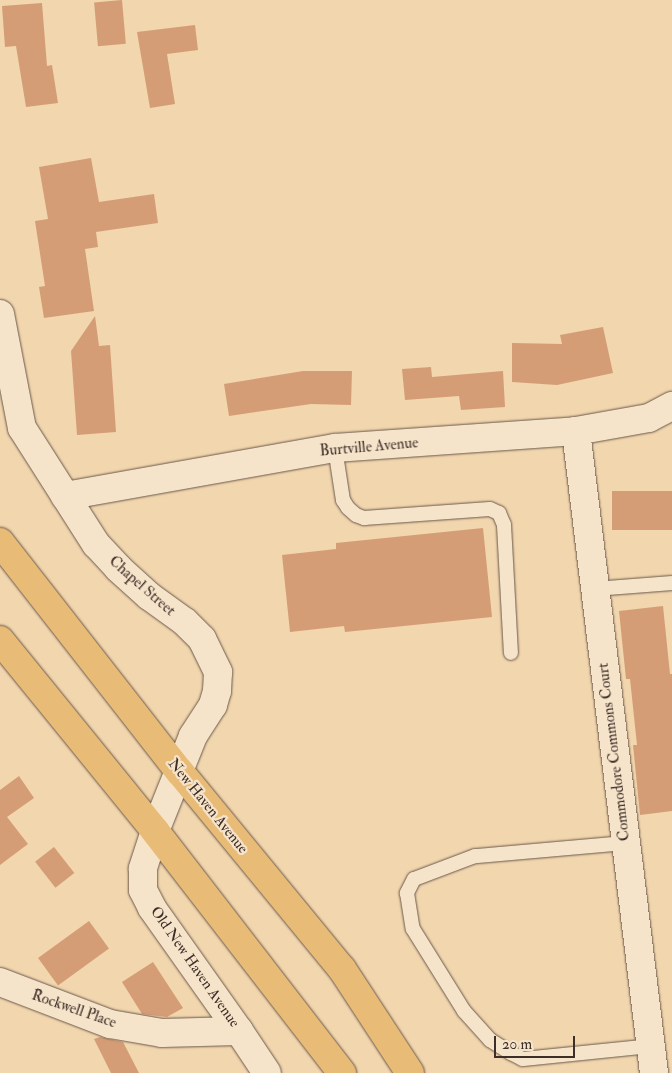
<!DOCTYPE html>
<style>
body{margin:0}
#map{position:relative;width:672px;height:1073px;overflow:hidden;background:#f1d6ae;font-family:"IM FELL Double Pica",serif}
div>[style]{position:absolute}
.building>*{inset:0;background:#d59d76;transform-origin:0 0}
.roads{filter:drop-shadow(0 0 1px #6b584a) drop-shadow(0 0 1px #6b584a)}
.lane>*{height:14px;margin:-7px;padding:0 7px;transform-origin:7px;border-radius:7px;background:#f6e4ca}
.street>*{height:28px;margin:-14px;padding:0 14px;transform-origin:14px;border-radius:14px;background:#f6e4ca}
.highway>*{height:28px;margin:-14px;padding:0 14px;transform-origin:14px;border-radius:14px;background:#e8bb77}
span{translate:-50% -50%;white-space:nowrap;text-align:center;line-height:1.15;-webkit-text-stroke:4.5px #f6e4ca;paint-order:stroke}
.street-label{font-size:15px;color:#3e2e28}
.scale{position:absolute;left:494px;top:1036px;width:81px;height:22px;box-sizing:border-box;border:2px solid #3e2e28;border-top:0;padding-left:6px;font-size:15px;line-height:18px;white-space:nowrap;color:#3e2e28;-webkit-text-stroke:4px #f6e4ca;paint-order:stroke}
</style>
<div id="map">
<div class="building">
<i style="left:122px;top:0;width:44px;height:28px;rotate:85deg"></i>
<i style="clip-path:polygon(42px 3px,47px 66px,52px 65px,58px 103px,26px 107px,16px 46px,5px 47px,2px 6px)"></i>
<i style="clip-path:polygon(195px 25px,198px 50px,167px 54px,175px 104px,150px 108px,137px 32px)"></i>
<i style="clip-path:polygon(91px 158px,99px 202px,154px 194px,158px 223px,96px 232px,98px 247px,85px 249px,94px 311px,44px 318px,39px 287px,45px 286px,35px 221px,48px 219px,39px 167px)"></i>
<i style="clip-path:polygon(95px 316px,99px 346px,110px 345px,116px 432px,77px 435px,71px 351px)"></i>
<i style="clip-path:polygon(603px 327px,613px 373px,557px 385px,512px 382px,512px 343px,562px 344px,560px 335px)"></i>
<i style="clip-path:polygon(431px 367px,432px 377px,503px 371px,505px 407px,461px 410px,459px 396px,405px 400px,402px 369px)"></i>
<i style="clip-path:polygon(303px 371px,352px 371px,351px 405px,311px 404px,229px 416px,224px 384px)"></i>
<i style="left:672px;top:491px;width:39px;height:60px;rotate:90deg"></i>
<i style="clip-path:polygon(483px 528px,492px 617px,345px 632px,344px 626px,290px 632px,282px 555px,336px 549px,336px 543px)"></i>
<i style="clip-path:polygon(663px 606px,670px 674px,672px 674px,672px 811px,640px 815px,633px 745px,637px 745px,630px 679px,626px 679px,619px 611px)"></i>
<i style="clip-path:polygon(19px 776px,34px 798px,7px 817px,28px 844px,0 865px,0 790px)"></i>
<i style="left:54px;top:847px;width:33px;height:24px;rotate:52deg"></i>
<i style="left:89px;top:921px;width:34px;height:63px;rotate:54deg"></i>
<i style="clip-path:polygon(153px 962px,183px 1008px,167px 1017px,142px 1014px,122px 982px)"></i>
<i style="clip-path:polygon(100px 1037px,123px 1042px,139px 1073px,111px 1073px,94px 1039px)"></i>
</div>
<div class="roads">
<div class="lane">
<i style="left:335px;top:448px;width:53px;rotate:81.3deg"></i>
<i style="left:343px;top:500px;width:9px;rotate:58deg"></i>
<i style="left:348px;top:508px;width:11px;rotate:41deg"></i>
<i style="left:356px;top:515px;width:9px;rotate:21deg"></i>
<i style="left:364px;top:518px;width:126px;rotate:-4.1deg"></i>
<i style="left:490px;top:509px;width:10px;rotate:24deg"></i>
<i style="left:499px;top:513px;width:13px;rotate:67deg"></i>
<i style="left:504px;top:525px;width:128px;rotate:86.9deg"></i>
<i style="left:595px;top:589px;width:77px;rotate:-4.5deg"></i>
<i style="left:625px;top:843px;width:151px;rotate:175deg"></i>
<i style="left:475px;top:856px;width:65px;rotate:159.3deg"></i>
<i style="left:414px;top:879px;width:16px;rotate:117deg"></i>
<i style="left:407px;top:893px;width:36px;rotate:81deg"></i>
<i style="left:413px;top:929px;width:97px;rotate:58.1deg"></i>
<i style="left:464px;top:1011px;width:39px;rotate:48deg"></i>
<i style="left:490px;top:1040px;width:25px;rotate:32deg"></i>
<i style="left:511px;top:1053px;width:13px;rotate:27deg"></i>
<i style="left:523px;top:1059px;width:128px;rotate:-5.8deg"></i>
</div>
<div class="street">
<i style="left:0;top:314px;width:116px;rotate:79.1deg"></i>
<i style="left:22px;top:428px;width:138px;rotate:57.5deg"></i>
<i style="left:96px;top:544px;width:33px;rotate:47deg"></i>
<i style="left:118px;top:568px;width:42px;rotate:42.1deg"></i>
<i style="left:149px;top:596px;width:44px;rotate:35.8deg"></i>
<i style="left:185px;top:622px;width:24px;rotate:45deg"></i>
<i style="left:202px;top:639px;width:37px;rotate:64deg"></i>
<i style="left:218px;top:672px;width:19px;rotate:93deg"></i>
<i style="left:217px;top:691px;width:15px;rotate:106deg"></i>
<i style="left:213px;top:705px;width:37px;rotate:123deg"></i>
<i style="left:193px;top:736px;width:102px;rotate:111.8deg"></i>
<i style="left:155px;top:831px;width:40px;rotate:108deg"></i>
<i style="left:143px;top:869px;width:21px;rotate:90deg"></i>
<i style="left:143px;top:890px;width:20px;rotate:63deg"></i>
<i style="left:152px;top:908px;width:151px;rotate:54.7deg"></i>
<i style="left:239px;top:1031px;width:50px;rotate:56.3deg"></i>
<i style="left:576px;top:431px;width:647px;rotate:83.07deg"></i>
<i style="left:65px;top:496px;width:274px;rotate:-10.1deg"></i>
<i style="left:335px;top:448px;width:242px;rotate:-4deg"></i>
<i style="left:576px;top:431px;width:74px;rotate:-10.1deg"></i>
<i style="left:649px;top:418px;width:26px;rotate:-28deg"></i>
<i style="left:0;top:982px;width:118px;rotate:20.9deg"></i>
<i style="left:110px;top:1024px;width:53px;rotate:9.8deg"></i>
<i style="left:162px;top:1033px;width:77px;rotate:-1.5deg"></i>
</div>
<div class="highway">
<i style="left:0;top:542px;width:292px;rotate:52deg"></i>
<i style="left:180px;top:772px;width:255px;rotate:50.6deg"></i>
<i style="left:342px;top:969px;width:124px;rotate:56.8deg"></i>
<i style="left:0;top:640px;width:246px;rotate:50.9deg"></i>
<i style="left:155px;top:831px;width:306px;rotate:52.3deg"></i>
</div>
</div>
<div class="street-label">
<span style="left:369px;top:447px;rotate:-5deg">Burtville Avenue</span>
<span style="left:142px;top:586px;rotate:41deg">Chapel Street</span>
<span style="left:614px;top:752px;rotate:-97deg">Commodore Commons Court</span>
<span style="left:208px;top:806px;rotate:51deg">New Haven Avenue</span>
<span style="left:195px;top:967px;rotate:55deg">Old New Haven Avenue</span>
<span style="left:74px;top:1009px;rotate:19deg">Rockwell Place</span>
</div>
<div class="scale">20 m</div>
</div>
